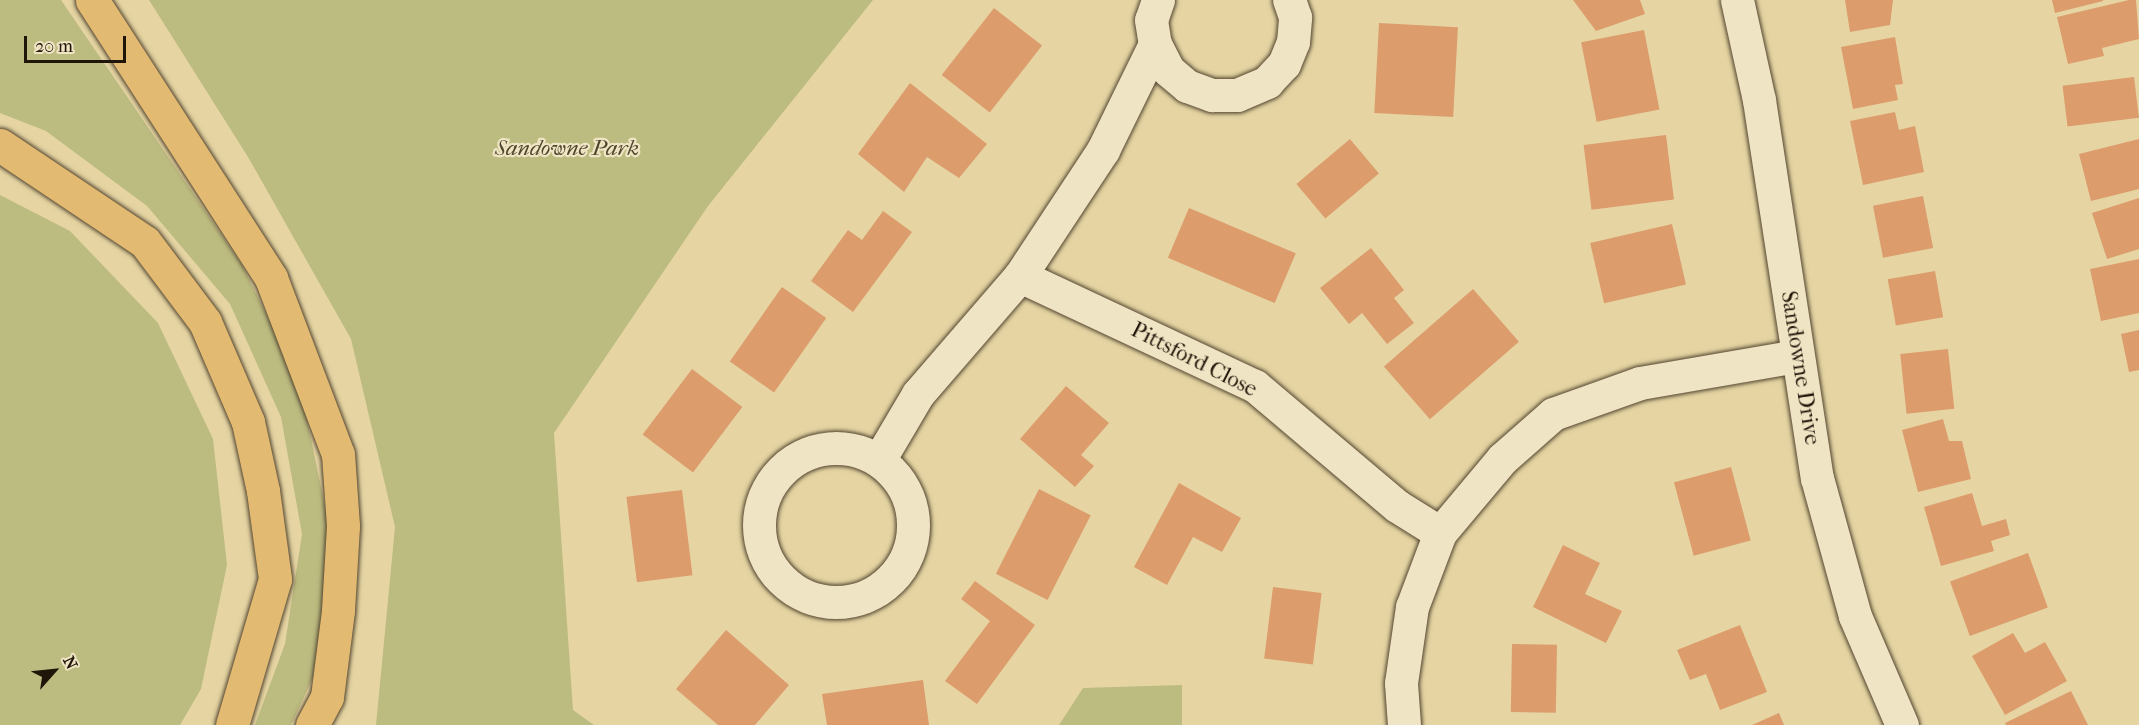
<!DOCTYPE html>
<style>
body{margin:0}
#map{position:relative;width:2139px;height:725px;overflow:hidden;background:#e6d5a3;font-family:"IM FELL French Canon",serif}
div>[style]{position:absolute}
.green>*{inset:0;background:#bcbb80}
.building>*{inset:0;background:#dc9c6c;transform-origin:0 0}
.roads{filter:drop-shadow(0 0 2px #524530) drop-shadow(0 0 2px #524530)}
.minor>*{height:33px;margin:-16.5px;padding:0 16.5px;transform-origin:16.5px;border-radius:16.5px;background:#efe4c3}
.minor>.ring{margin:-16.5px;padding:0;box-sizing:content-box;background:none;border:33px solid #efe4c3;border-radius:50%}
.motorway>*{height:33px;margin:-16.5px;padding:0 16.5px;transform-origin:16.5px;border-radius:16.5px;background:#e3ba72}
span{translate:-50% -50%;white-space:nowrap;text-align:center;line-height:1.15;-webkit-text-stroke:4.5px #efe4c3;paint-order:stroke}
.park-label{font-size:22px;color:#4f472d;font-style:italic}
.street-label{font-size:22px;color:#201509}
.north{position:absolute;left:24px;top:641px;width:60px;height:60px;-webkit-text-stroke:4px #efe4c3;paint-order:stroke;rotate:63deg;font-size:16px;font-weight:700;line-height:24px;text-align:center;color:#201509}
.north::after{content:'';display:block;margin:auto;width:21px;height:27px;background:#201509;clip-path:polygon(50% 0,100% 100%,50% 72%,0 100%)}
.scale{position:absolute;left:24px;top:36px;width:102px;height:27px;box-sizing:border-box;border:3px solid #201509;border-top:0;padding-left:8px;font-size:18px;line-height:21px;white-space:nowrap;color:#201509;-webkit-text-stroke:4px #efe4c3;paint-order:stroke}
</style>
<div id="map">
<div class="green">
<i style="clip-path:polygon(0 0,61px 0,242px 265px,299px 381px,336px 560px,315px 673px,291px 725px,255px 725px,285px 644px,302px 534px,281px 417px,230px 304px,147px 206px,46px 131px,0 113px)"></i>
<i style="clip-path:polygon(149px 0,873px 0,708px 206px,554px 433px,573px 710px,594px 725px,376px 725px,395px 527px,351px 339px,248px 157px)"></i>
<i style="clip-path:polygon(0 195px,70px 231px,158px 323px,213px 439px,227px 565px,201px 689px,180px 725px,0 725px)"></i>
<i style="clip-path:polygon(1182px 685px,1182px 725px,1059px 725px,1083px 688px)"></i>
</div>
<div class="building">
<i style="clip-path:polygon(1573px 0,1640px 0,1645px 14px,1596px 31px)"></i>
<i style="clip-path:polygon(1845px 0,1893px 0,1890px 25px,1850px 32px)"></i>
<i style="clip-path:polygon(2052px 0,2103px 0,2103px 1px,2055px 13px)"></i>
<i style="clip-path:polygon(2129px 0,2136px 0,2139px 39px,2102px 48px,2104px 56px,2068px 64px,2057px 17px)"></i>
<i style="left:994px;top:8px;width:61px;height:85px;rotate:38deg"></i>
<i style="left:1379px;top:23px;width:79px;height:90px;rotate:3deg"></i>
<i style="left:1644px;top:30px;width:81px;height:64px;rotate:79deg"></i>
<i style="clip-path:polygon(1895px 37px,1903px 84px,1895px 85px,1898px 100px,1853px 109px,1841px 47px)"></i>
<i style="left:2134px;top:77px;width:41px;height:72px;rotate:83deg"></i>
<i style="clip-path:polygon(910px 83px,987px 144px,959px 178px,927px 157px,904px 192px,858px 154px)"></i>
<i style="clip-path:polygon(1895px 112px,1899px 130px,1915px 126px,1924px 172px,1863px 185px,1850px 121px)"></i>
<i style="left:1666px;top:135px;width:65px;height:83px;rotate:83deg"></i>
<i style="left:1350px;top:139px;width:45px;height:70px;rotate:50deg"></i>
<i style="clip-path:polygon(2139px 139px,2139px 189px,2091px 201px,2079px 154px)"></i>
<i style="left:1923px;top:196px;width:53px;height:51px;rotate:79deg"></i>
<i style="clip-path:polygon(2139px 198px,2139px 249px,2107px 259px,2092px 213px)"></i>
<i style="left:1189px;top:208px;width:116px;height:54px;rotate:23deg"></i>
<i style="clip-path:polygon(883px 211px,912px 232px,853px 312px,811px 281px,848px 230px,862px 240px)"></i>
<i style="left:1672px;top:224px;width:62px;height:84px;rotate:77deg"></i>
<i style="clip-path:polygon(1371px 248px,1404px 290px,1394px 298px,1414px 323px,1387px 344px,1362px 313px,1349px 324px,1320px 288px)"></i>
<i style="clip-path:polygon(2139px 259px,2139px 313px,2101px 321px,2090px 269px)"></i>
<i style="left:1935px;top:271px;width:47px;height:48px;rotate:80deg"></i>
<i style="left:782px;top:287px;width:54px;height:91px;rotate:35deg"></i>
<i style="left:1473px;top:289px;width:70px;height:118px;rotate:49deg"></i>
<i style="clip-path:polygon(2139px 330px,2139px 370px,2129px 372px,2121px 334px)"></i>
<i style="left:1948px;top:349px;width:60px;height:48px;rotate:84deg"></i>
<i style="left:692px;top:369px;width:63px;height:82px;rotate:37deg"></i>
<i style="clip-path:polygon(1066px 386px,1109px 423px,1081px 455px,1094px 466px,1075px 487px,1020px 439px)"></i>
<i style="clip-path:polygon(1943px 419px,1949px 441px,1962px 441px,1971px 479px,1918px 492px,1902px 430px)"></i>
<i style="left:1731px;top:467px;width:76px;height:59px;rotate:75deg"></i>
<i style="clip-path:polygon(1179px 483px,1241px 518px,1222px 552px,1193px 537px,1167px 585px,1134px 567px)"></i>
<i style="left:1039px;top:489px;width:58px;height:95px;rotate:27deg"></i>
<i style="left:682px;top:490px;width:86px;height:56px;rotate:83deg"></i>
<i style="clip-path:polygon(1972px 493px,1982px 526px,2006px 519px,2010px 535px,1991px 541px,1994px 551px,1941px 566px,1924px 507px)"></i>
<i style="clip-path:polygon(1563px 545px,1600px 563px,1585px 594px,1622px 611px,1606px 643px,1533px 607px)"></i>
<i style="left:2028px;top:553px;width:58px;height:83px;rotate:70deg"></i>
<i style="clip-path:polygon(975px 581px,1035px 625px,977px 704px,945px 681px,990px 621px,961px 599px)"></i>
<i style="left:1273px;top:587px;width:49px;height:72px;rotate:7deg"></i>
<i style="clip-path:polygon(1740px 625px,1767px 692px,1720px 710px,1706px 674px,1690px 680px,1677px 650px)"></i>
<i style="clip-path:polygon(726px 630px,789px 685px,755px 725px,718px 725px,676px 689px)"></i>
<i style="clip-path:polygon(2013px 633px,2025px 653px,2045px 642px,2067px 681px,2005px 715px,1972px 656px)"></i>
<i style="left:1512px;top:644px;width:45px;height:68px;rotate:1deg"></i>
<i style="clip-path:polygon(923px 680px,929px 725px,827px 725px,822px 694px)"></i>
<i style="clip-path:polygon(2071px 691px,2088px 725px,2006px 725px,2005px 723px)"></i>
<i style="clip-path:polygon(1779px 713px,1784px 725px,1752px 725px)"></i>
</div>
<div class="roads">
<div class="minor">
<i style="left:1158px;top:0;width:21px;rotate:109deg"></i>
<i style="left:1151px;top:20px;width:24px;rotate:81deg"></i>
<i style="left:1155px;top:44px;width:29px;rotate:63deg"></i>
<i style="left:1168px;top:70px;width:25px;rotate:40deg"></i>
<i style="left:1187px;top:86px;width:27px;rotate:20deg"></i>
<i style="left:1212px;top:95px;width:25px"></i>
<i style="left:1237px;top:95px;width:33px;rotate:-23deg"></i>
<i style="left:1267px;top:82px;width:25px;rotate:-47deg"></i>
<i style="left:1284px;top:64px;width:24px;rotate:-68deg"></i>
<i style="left:1293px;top:42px;width:25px;rotate:-85deg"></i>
<i style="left:1295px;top:17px;width:18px;rotate:-109deg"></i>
<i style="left:1737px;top:0;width:102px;rotate:77.6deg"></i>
<i style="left:1759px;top:100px;width:382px;rotate:81.3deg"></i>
<i style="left:1817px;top:478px;width:143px;rotate:74.6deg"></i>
<i style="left:1855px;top:616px;width:119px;rotate:66.7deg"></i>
<i style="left:1020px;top:276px;width:259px;rotate:25.1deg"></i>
<i style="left:1255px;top:386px;width:186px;rotate:40.2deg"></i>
<i style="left:1397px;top:506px;width:51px;rotate:32.1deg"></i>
<i class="ring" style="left:759px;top:448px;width:121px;height:121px"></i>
<i style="left:879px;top:460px;width:77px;rotate:-59.4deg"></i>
<i style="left:918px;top:394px;width:156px;rotate:-49.2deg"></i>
<i style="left:1020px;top:276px;width:151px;rotate:-56.6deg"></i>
<i style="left:1103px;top:150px;width:118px;rotate:-63.9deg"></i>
<i style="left:1404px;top:725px;width:42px;rotate:-94.1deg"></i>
<i style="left:1401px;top:683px;width:77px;rotate:-81.8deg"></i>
<i style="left:1412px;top:607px;width:79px;rotate:-69.3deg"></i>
<i style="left:1440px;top:533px;width:97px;rotate:-50deg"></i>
<i style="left:1502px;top:459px;width:68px;rotate:-41.4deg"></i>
<i style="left:1553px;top:414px;width:92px;rotate:-19.6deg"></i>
<i style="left:1640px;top:383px;width:159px;rotate:-9.8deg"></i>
</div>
<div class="motorway">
<i style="left:92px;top:0;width:331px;rotate:57.2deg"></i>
<i style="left:271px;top:278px;width:188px;rotate:69.2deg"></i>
<i style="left:338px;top:454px;width:72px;rotate:86deg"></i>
<i style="left:343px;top:526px;width:85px;rotate:93.4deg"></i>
<i style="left:338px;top:611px;width:87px;rotate:97.3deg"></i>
<i style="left:327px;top:697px;width:32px;rotate:118deg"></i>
<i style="left:0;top:145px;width:174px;rotate:33.8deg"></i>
<i style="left:145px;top:242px;width:100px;rotate:53.1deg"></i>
<i style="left:205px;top:322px;width:109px;rotate:66.7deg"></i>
<i style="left:248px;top:422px;width:71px;rotate:77.7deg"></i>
<i style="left:263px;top:491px;width:89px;rotate:82.2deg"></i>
<i style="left:275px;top:579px;width:152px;rotate:106.4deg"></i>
</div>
</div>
<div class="park-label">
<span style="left:567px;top:149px">Sandowne Park</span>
</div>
<div class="street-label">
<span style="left:1194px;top:360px;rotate:27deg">Pittsford Close</span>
<span style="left:1800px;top:368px;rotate:81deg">Sandowne Drive</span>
</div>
<div class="north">N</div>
<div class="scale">20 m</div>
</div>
